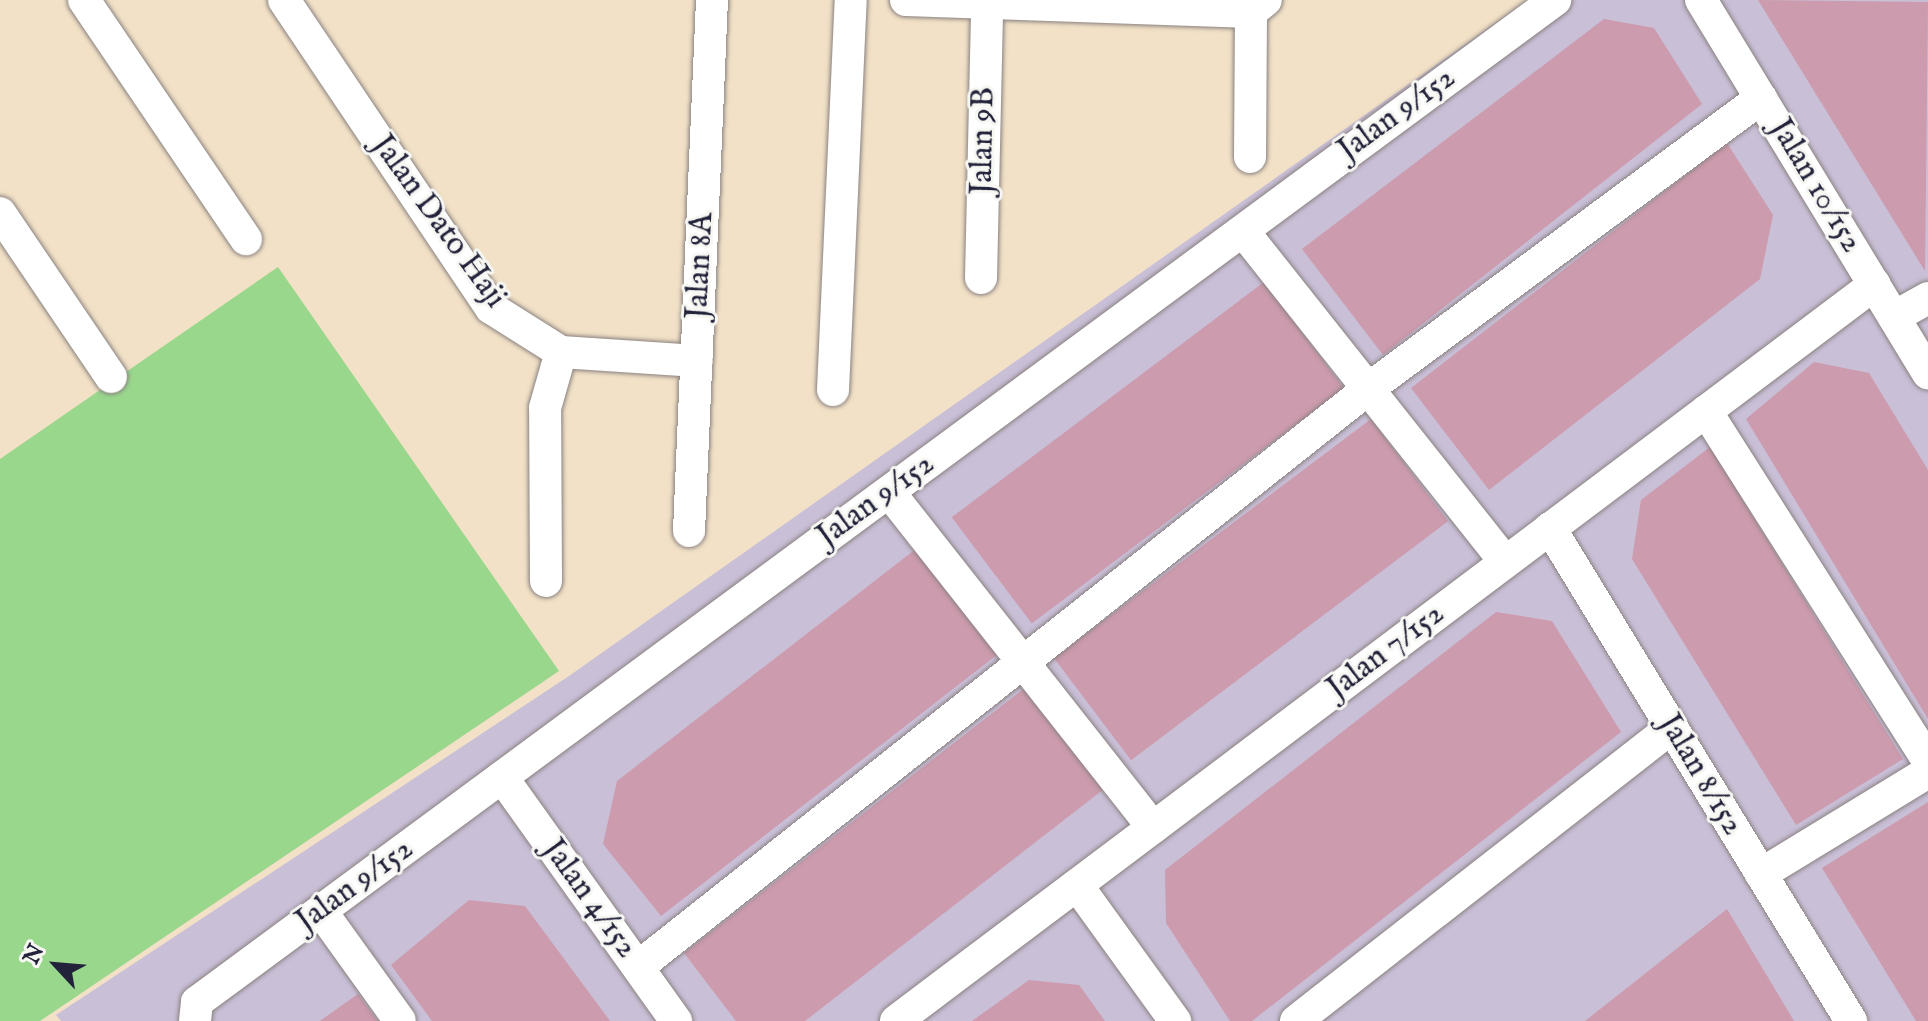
<!DOCTYPE html>
<style>
body{margin:0}
#map{position:relative;width:1928px;height:1021px;overflow:hidden;background:#f2e1c6;font-family:"IM FELL English",serif}
div>[style]{position:absolute}
.industrial>*{inset:0;background:#c9bfd7}
.green>*{inset:0;background:#99d78c}
.building>*{inset:0;background:#cc9bad;transform-origin:0 0}
.roads{filter:drop-shadow(0 0 2px #8a8280) drop-shadow(0 0 2px #8a8280)}
.minor>*{height:32px;margin:-16px;padding:0 16px;transform-origin:16px;border-radius:16px;background:#fff}
span{translate:-50% -50%;white-space:nowrap;text-align:center;line-height:1.15;-webkit-text-stroke:6px #f6f6f2;paint-order:stroke}
.street-label{font-size:32px;color:#22223b}
.north{position:absolute;left:16px;top:925px;width:80px;height:80px;-webkit-text-stroke:6px #f6f6f2;paint-order:stroke;rotate:296deg;font-size:22px;font-weight:700;line-height:32px;text-align:center;color:#22223b}
.north::after{content:'';display:block;margin:auto;width:28px;height:36px;background:#22223b;clip-path:polygon(50% 0,100% 100%,50% 72%,0 100%)}
</style>
<div id="map">
<div class="industrial">
<i style="clip-path:polygon(1528px 0,1928px 0,1928px 1021px,61px 1021px,56px 1015px,569px 676px)"></i>
</div>
<div class="green">
<i style="clip-path:polygon(278px 267px,559px 671px,40px 1021px,0 1021px,0 459px)"></i>
</div>
<div class="building">
<i style="clip-path:polygon(1758px 0,1928px 2px,1925px 271px,1851px 151px)"></i>
<i style="clip-path:polygon(1604px 19px,1654px 28px,1702px 104px,1383px 355px,1302px 249px)"></i>
<i style="clip-path:polygon(1727px 143px,1773px 215px,1760px 279px,1489px 490px,1411px 388px)"></i>
<i style="left:1264px;top:282px;width:133px;height:391px;rotate:53deg"></i>
<i style="clip-path:polygon(1814px 362px,1869px 373px,1928px 470px,1928px 719px,1746px 419px)"></i>
<i style="left:1371px;top:419px;width:128px;height:397px;rotate:53deg"></i>
<i style="clip-path:polygon(1710px 447px,1903px 759px,1796px 825px,1632px 559px,1641px 500px)"></i>
<i style="clip-path:polygon(917px 548px,998px 654px,661px 916px,603px 844px,617px 781px)"></i>
<i style="clip-path:polygon(1496px 612px,1552px 621px,1621px 732px,1252px 1021px,1230px 1021px,1166px 923px,1165px 870px)"></i>
<i style="clip-path:polygon(1026px 687px,1104px 789px,805px 1021px,736px 1021px,684px 953px)"></i>
<i style="clip-path:polygon(1928px 802px,1928px 1021px,1916px 1021px,1822px 868px)"></i>
<i style="clip-path:polygon(469px 900px,525px 906px,610px 1021px,432px 1021px,391px 965px)"></i>
<i style="clip-path:polygon(1727px 909px,1794px 1021px,1585px 1021px)"></i>
<i style="clip-path:polygon(1029px 980px,1079px 985px,1105px 1021px,972px 1021px)"></i>
<i style="clip-path:polygon(358px 994px,378px 1021px,320px 1021px)"></i>
</div>
<div class="roads">
<div class="minor">
<i style="left:84px;top:0;width:289px;rotate:55.9deg"></i>
<i style="left:284px;top:0;width:371px;rotate:56.1deg"></i>
<i style="left:491px;top:308px;width:83px;rotate:32.2deg"></i>
<i style="left:561px;top:352px;width:136px;rotate:3.8deg"></i>
<i style="left:906px;top:0;width:345px;rotate:2deg"></i>
<i style="left:1251px;top:12px;width:19px;rotate:-39deg"></i>
<i style="left:1701px;top:0;width:437px;rotate:58.7deg"></i>
<i style="left:1250px;top:157px;width:145px;rotate:-89.6deg"></i>
<i style="left:0;top:213px;width:198px;rotate:55.9deg"></i>
<i style="left:1243px;top:231px;width:422px;rotate:51.6deg"></i>
<i style="left:981px;top:278px;width:273px;rotate:-88.7deg"></i>
<i style="left:1894px;top:317px;width:39px;rotate:-29deg"></i>
<i style="left:833px;top:390px;width:390px;rotate:-87.4deg"></i>
<i style="left:1706px;top:411px;width:414px;rotate:57.6deg"></i>
<i style="left:889px;top:492px;width:427px;rotate:51.8deg"></i>
<i style="left:1550px;top:528px;width:578px;rotate:58.59deg"></i>
<i style="left:689px;top:531px;width:531px;rotate:-87.52deg"></i>
<i style="left:546px;top:581px;width:173px;rotate:-90.3deg"></i>
<i style="left:545px;top:408px;width:58px;rotate:-74.1deg"></i>
<i style="left:502px;top:777px;width:300px;rotate:54.5deg"></i>
<i style="left:1761px;top:874px;width:196px;rotate:-31.4deg"></i>
<i style="left:1077px;top:885px;width:168px;rotate:54.2deg"></i>
<i style="left:321px;top:911px;width:135px;rotate:54.3deg"></i>
<i style="left:638px;top:967px;width:931px;rotate:-38.37deg"></i>
<i style="left:1368px;top:389px;width:489px;rotate:-36.5deg"></i>
<i style="left:195px;top:1021px;width:19px;rotate:-84deg"></i>
<i style="left:197px;top:1002px;width:1688px;rotate:-36.42deg"></i>
<i style="left:896px;top:1021px;width:1225px;rotate:-36.97deg"></i>
<i style="left:1296px;top:1021px;width:476px;rotate:-38deg"></i>
</div>
</div>
<div class="street-label">
<span style="left:1397px;top:115px;rotate:-36deg">Jalan 9/152</span>
<span style="left:984px;top:141px;rotate:-89deg">Jalan 9B</span>
<span style="left:1815px;top:186px;rotate:59deg">Jalan 10/152</span>
<span style="left:438px;top:222px;rotate:54deg">Jalan Dato Haji</span>
<span style="left:701px;top:266px;rotate:-87deg">Jalan 8A</span>
<span style="left:876px;top:501px;rotate:-36deg">Jalan 9/152</span>
<span style="left:1386px;top:652px;rotate:-37deg">Jalan 7/152</span>
<span style="left:1700px;top:775px;rotate:59deg">Jalan 8/152</span>
<span style="left:355px;top:886px;rotate:-36deg">Jalan 9/152</span>
<span style="left:589px;top:899px;rotate:54deg">Jalan 4/152</span>
</div>
<div class="north">N</div>
</div>
